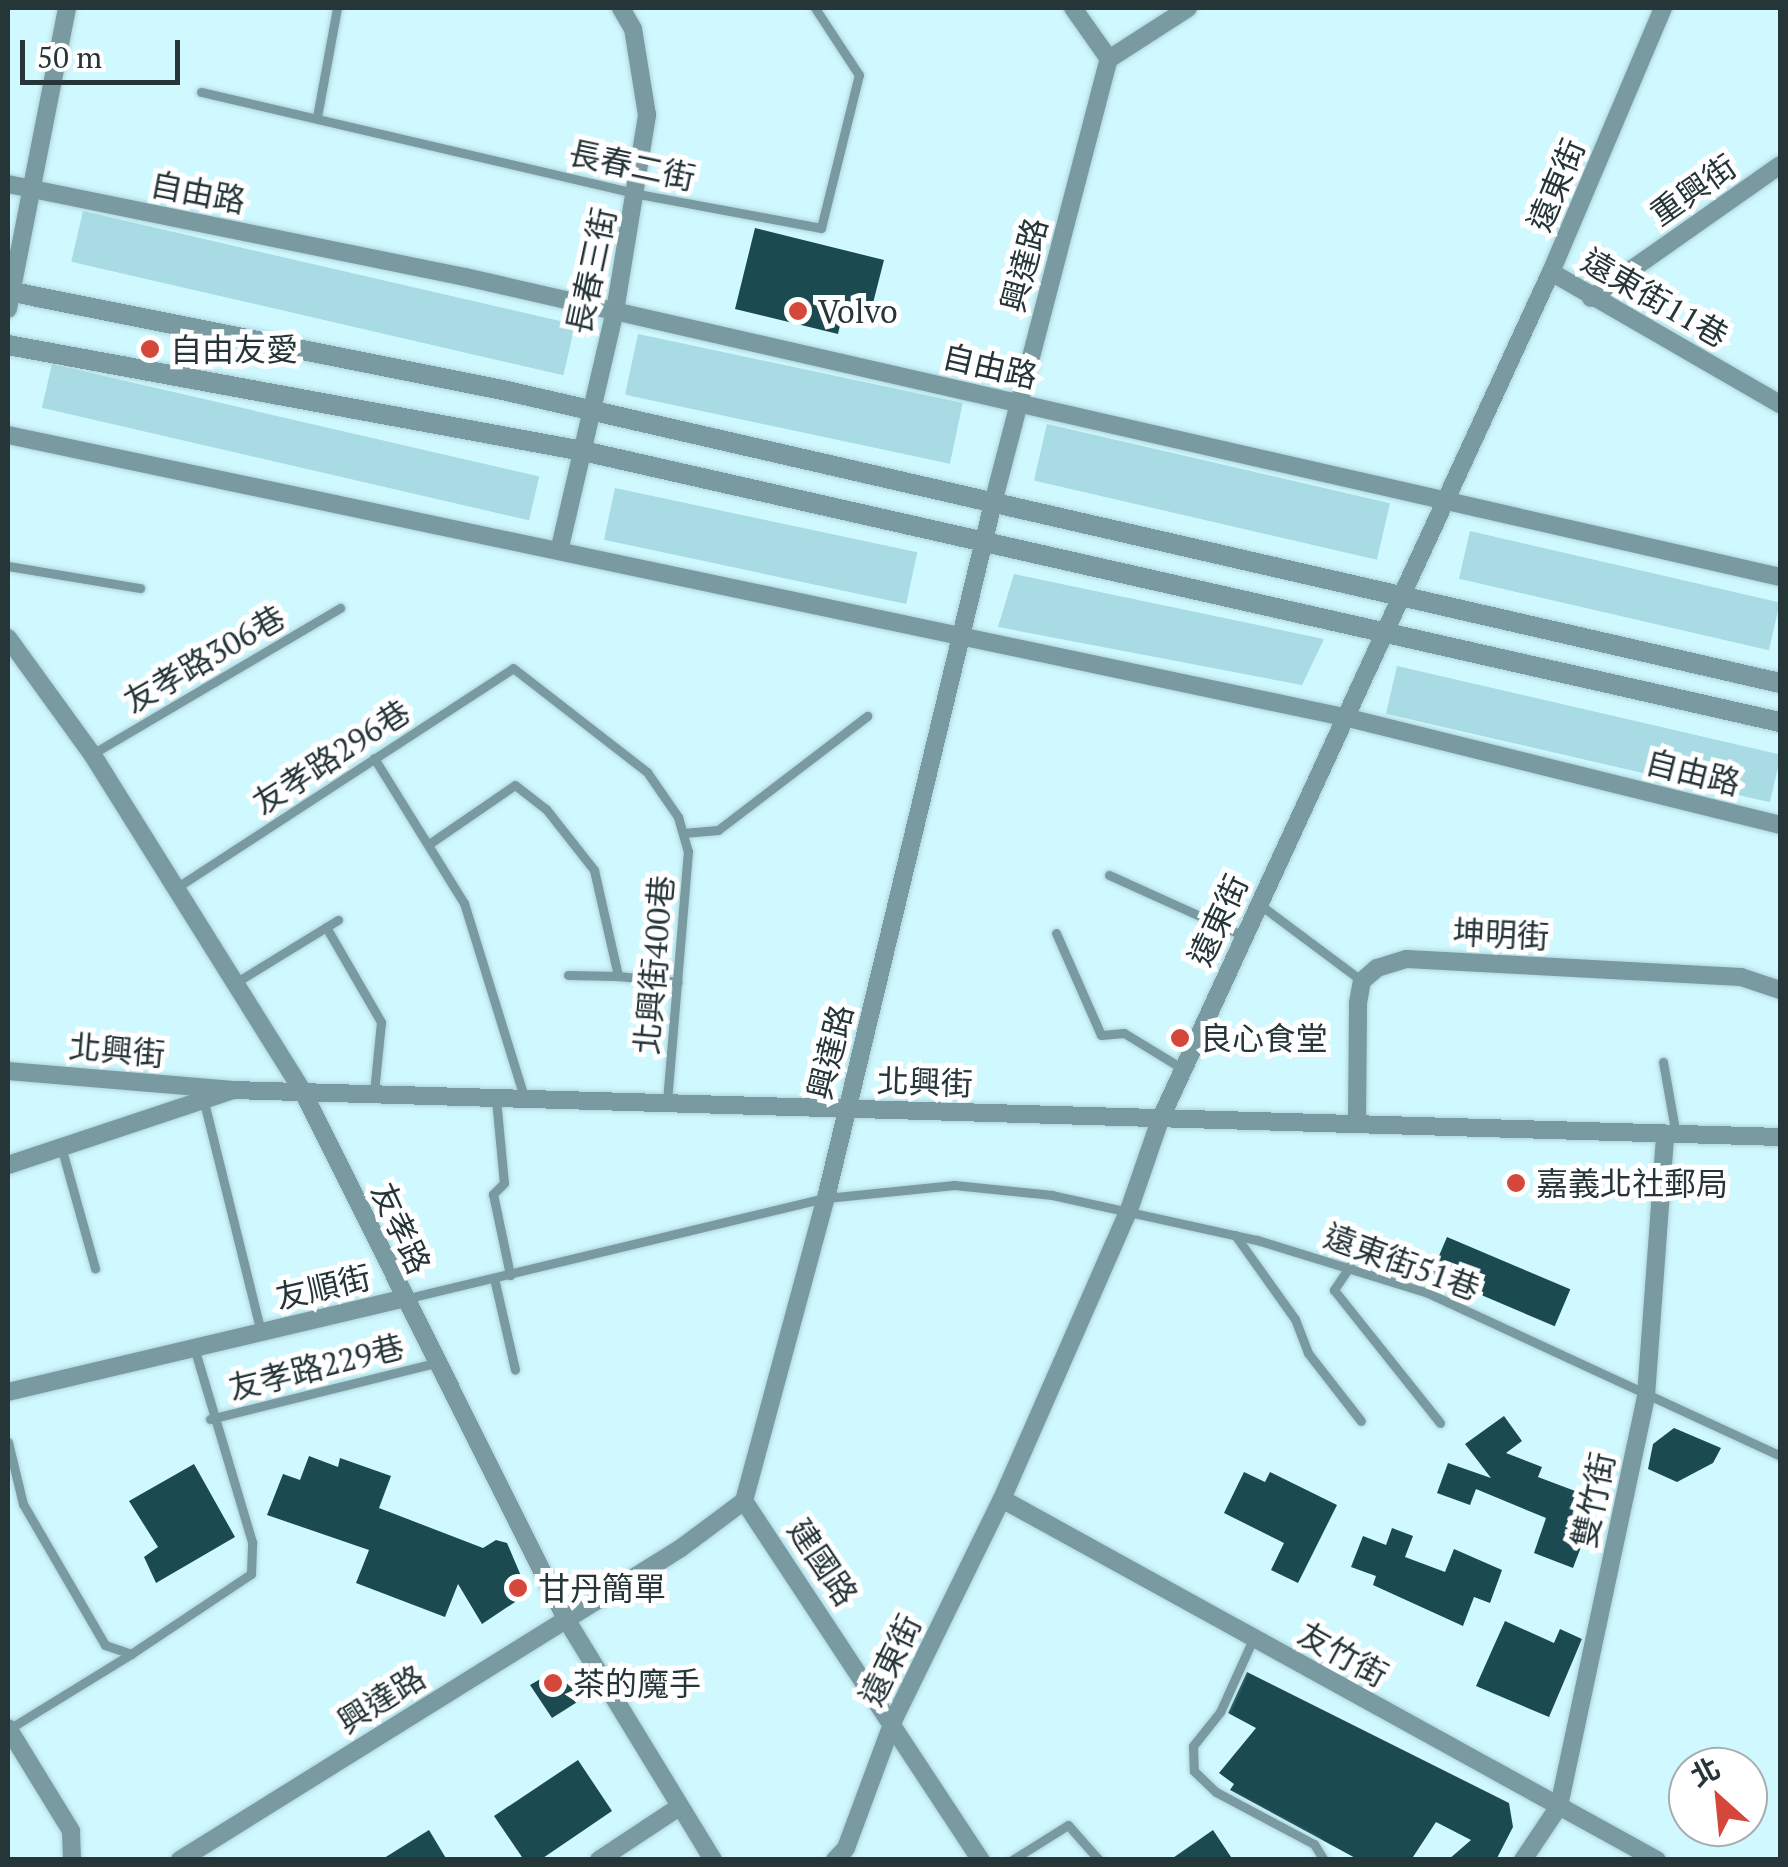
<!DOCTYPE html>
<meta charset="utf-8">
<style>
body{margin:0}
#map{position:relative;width:1788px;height:1867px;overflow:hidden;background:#cff8ff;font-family:"PT Serif","Noto Sans TC",serif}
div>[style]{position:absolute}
.green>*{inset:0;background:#a8dbe3;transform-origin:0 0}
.building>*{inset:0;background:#1b4a51;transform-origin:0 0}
.roads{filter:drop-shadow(0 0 2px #b0d5db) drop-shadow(0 0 2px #b0d5db)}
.service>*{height:9px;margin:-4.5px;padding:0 4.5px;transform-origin:4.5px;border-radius:4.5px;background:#789aa0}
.minor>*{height:18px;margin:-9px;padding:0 9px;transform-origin:9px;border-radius:9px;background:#789aa0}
.tertiary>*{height:20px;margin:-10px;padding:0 10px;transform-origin:10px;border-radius:10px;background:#789aa0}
.dots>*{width:28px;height:28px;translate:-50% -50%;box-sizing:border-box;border:5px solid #fff;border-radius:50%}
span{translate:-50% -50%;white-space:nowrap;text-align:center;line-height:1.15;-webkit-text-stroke:10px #fff;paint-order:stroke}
.street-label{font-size:32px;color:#253538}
.poi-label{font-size:32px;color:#253538}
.left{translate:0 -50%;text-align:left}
.frame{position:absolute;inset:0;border:10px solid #253538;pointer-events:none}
.north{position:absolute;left:1668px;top:1747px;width:100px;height:100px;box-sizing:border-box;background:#fff;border:2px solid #a8aeaf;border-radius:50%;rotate:333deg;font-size:28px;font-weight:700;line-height:40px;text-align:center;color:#253538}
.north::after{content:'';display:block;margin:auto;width:35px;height:45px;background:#d5473a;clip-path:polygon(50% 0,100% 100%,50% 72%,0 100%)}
.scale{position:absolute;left:20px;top:40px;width:160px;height:45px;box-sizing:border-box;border:5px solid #253538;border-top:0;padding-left:12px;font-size:30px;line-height:35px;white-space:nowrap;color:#253538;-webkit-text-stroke:8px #fff;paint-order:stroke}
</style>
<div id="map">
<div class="green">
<i style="left:83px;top:211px;width:505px;height:52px;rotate:13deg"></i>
<i style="left:638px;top:334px;width:332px;height:62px;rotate:12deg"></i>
<i style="left:52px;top:364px;width:500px;height:45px;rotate:13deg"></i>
<i style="left:1047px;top:424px;width:352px;height:58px;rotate:13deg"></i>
<i style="left:615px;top:488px;width:309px;height:53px;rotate:12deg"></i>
<i style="left:1470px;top:531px;width:318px;height:49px;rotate:13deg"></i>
<i style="clip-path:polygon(1014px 574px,1324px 639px,1302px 685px,998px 627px)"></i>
<i style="left:1397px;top:666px;width:394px;height:49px;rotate:13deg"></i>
</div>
<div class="building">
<i style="clip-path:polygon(755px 228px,884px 260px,871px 311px,845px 304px,838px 334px,735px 309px)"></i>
<i style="left:1447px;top:1237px;width:134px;height:40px;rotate:23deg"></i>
<i style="clip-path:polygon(1504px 1416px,1522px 1441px,1506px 1453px,1542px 1467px,1538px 1477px,1599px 1500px,1573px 1568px,1534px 1553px,1546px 1518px,1476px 1489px,1470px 1505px,1437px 1493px,1448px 1463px,1491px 1478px,1465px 1444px)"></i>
<i style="clip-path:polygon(1674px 1428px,1721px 1448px,1713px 1463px,1677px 1482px,1648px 1469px,1653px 1444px)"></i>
<i style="clip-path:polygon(309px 1456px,338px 1467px,340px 1458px,391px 1476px,379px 1508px,483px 1548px,496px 1540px,507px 1543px,524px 1583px,521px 1598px,482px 1624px,458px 1584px,445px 1617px,356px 1583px,369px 1550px,267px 1515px,283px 1474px,300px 1480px)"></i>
<i style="clip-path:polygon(194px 1464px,235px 1537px,156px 1583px,144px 1557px,158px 1547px,129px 1501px)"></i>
<i style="clip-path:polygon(1244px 1472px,1265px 1482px,1270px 1472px,1337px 1505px,1298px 1583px,1271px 1570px,1284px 1543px,1224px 1513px)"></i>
<i style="clip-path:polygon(1392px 1528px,1413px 1536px,1405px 1557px,1445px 1572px,1454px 1549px,1502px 1570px,1490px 1603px,1474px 1597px,1463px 1626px,1373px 1585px,1376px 1576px,1351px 1567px,1363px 1536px,1386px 1545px)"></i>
<i style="clip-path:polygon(1505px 1621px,1554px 1643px,1560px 1629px,1582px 1639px,1549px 1717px,1476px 1686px)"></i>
<i style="clip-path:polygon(1247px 1672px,1509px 1803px,1513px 1827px,1496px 1860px,1448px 1860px,1471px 1840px,1436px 1822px,1411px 1860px,1359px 1860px,1230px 1790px,1234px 1784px,1219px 1773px,1256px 1728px,1228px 1713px)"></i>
<i style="clip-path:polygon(549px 1674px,571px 1682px,582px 1699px,552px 1718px,530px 1685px)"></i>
<i style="clip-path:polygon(578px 1760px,612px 1811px,540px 1860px,524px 1860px,494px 1816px)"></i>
<i style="clip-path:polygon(429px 1830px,447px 1860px,381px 1860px)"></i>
<i style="clip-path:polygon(1213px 1830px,1233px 1860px,1170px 1860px)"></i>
</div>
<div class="roads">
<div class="service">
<i style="left:201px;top:92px;width:449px;rotate:13.1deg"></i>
<i style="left:638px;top:194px;width:186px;rotate:10.5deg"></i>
<i style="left:821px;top:228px;width:158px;rotate:-76.1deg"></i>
<i style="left:859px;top:75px;width:80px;rotate:-123.3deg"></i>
<i style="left:317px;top:117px;width:111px;rotate:-79.6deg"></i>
<i style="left:8px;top:566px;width:134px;rotate:9.5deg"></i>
<i style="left:92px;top:754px;width:288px;rotate:-30.5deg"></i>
<i style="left:374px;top:758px;width:171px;rotate:58.2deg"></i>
<i style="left:464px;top:903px;width:203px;rotate:72.8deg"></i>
<i style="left:683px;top:833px;width:35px;rotate:-5deg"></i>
<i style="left:718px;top:830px;width:188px;rotate:-37.4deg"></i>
<i style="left:429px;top:844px;width:104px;rotate:-34.5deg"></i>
<i style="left:515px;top:785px;width:39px;rotate:38deg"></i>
<i style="left:546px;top:809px;width:78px;rotate:51.8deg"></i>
<i style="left:594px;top:870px;width:109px;rotate:77.2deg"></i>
<i style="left:618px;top:976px;width:60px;rotate:5.7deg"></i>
<i style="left:1109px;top:875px;width:148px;rotate:24.3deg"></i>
<i style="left:176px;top:888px;width:402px;rotate:-33.1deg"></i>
<i style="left:513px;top:668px;width:170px;rotate:37.8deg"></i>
<i style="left:647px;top:772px;width:55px;rotate:55.4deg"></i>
<i style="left:678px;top:817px;width:35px;rotate:74deg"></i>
<i style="left:688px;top:851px;width:252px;rotate:94.8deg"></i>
<i style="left:1259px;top:904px;width:129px;rotate:36.8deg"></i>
<i style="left:326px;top:927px;width:110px;rotate:59.9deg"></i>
<i style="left:381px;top:1022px;width:70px;rotate:95.7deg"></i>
<i style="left:1056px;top:933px;width:111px;rotate:66.2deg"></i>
<i style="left:1101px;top:1035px;width:23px;rotate:-5deg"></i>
<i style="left:1124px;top:1033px;width:69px;rotate:31.4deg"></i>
<i style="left:568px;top:975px;width:50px;rotate:1.1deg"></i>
<i style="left:235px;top:983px;width:121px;rotate:-31.5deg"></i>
<i style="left:1663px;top:1062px;width:74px;rotate:79.9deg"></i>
<i style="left:496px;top:1099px;width:84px;rotate:84.6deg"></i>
<i style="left:504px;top:1183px;width:16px;rotate:135deg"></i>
<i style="left:493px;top:1194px;width:83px;rotate:78.1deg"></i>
<i style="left:204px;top:1102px;width:237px;rotate:76.1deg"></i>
<i style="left:62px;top:1150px;width:123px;rotate:74.4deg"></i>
<i style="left:1235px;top:1235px;width:103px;rotate:54.5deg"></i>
<i style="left:1295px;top:1319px;width:36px;rotate:69deg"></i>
<i style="left:1308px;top:1353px;width:86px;rotate:52.1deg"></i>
<i style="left:1350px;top:1266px;width:29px;rotate:124deg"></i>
<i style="left:1334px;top:1290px;width:170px;rotate:51.4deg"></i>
<i style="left:494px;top:1278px;width:94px;rotate:77.1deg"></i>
<i style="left:404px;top:1299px;width:434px;rotate:-13.5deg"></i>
<i style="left:826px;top:1198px;width:129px;rotate:-5.8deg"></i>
<i style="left:954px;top:1185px;width:99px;rotate:5.8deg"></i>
<i style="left:1052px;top:1195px;width:210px;rotate:12.4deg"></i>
<i style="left:1257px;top:1240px;width:179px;rotate:17.2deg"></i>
<i style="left:1428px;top:1293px;width:388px;rotate:24.8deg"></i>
<i style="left:210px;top:1419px;width:231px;rotate:-14deg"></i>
<i style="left:8px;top:1442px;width:64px;rotate:76.4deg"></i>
<i style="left:23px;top:1504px;width:163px;rotate:59.8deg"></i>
<i style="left:105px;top:1645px;width:28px;rotate:19deg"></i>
<i style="left:131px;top:1654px;width:144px;rotate:-33.7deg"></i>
<i style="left:251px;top:1574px;width:32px;rotate:-88deg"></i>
<i style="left:252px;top:1542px;width:202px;rotate:-106.6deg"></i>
<i style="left:1253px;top:1639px;width:80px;rotate:114.3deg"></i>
<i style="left:1220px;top:1712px;width:43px;rotate:128.5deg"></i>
<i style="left:1193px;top:1746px;width:25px;rotate:88deg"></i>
<i style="left:1194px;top:1771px;width:30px;rotate:44deg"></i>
<i style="left:1216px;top:1792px;width:111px;rotate:28deg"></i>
<i style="left:1314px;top:1844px;width:19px;rotate:58deg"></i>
<i style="left:9px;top:1729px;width:143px;rotate:-31.6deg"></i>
<i style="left:1012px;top:1860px;width:66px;rotate:-32deg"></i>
<i style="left:1068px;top:1825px;width:47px;rotate:48.5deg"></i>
</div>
<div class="minor">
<i style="left:1073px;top:8px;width:62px;rotate:54.8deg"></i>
<i style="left:8px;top:184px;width:466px;rotate:11.5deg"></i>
<i style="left:465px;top:277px;width:1349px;rotate:12.85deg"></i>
<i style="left:1551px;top:272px;width:264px;rotate:30deg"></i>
<i style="left:1591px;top:298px;width:231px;rotate:-35.1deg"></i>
<i style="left:8px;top:309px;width:307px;rotate:-78.9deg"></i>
<i style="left:8px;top:435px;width:1365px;rotate:11.92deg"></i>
<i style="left:1344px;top:717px;width:449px;rotate:13.9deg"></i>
<i style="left:560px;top:547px;width:242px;rotate:-76.9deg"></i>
<i style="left:615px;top:311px;width:199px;rotate:-80.7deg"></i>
<i style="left:647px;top:115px;width:87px;rotate:-99.2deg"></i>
<i style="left:633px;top:29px;width:24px;rotate:-120deg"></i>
<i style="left:8px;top:638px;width:143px;rotate:54.1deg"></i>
<i style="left:92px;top:754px;width:396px;rotate:58deg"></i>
<i style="left:302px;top:1090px;width:591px;rotate:63.48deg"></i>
<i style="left:566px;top:1619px;width:282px;rotate:58.6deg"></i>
<i style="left:8px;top:1071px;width:226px;rotate:4.8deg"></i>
<i style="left:233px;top:1090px;width:1548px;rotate:1.74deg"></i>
<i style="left:1357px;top:1122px;width:119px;rotate:-89.5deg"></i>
<i style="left:1358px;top:1003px;width:22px;rotate:-80deg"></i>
<i style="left:1362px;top:981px;width:20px;rotate:-41deg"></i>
<i style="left:1377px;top:968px;width:31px;rotate:-17deg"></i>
<i style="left:1407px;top:959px;width:334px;rotate:3.1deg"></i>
<i style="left:1741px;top:977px;width:41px;rotate:18.4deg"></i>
<i style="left:8px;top:1165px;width:234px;rotate:-18.4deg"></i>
<i style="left:8px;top:1392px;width:404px;rotate:-13.3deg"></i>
<i style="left:1002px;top:1499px;width:748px;rotate:28.86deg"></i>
<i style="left:744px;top:1501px;width:430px;rotate:56.6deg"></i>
<i style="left:8px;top:1728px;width:121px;rotate:58.5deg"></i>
<i style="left:71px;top:1831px;width:29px;rotate:88deg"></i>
<i style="left:180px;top:1860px;width:590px;rotate:-31.91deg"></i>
<i style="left:681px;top:1548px;width:79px;rotate:-36.7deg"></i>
<i style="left:744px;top:1501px;width:314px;rotate:-74.9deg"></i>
<i style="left:826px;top:1198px;width:715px;rotate:-76.49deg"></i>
<i style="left:993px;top:503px;width:459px;rotate:-75.4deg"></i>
<i style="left:1109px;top:59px;width:94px;rotate:-32.8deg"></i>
<i style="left:599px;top:1860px;width:96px;rotate:-33.5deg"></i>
<i style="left:835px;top:1860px;width:16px;rotate:-47deg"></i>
<i style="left:846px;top:1848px;width:138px;rotate:-69.6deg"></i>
<i style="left:894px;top:1719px;width:245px;rotate:-63.9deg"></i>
<i style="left:1002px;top:1499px;width:316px;rotate:-66.3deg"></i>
<i style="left:1129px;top:1210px;width:95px;rotate:-71deg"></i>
<i style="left:1160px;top:1120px;width:934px;rotate:-65.25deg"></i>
<i style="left:1551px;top:272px;width:287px;rotate:-67deg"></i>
<i style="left:1523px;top:1860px;width:65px;rotate:-56.3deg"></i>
<i style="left:1559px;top:1806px;width:419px;rotate:-78deg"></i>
<i style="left:1646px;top:1396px;width:259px;rotate:-85.8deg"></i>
</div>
<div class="tertiary">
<i style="left:8px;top:291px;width:509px;rotate:11.33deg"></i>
<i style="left:507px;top:391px;width:1306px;rotate:12.92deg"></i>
<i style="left:8px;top:345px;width:585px;rotate:10.45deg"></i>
<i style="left:583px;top:451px;width:1227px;rotate:12.76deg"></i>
</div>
</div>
<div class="dots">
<i style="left:798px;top:311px;background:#d5473a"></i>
<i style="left:150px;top:349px;background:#d5473a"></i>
<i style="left:1180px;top:1038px;background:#d5473a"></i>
<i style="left:1516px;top:1183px;background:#d5473a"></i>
<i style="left:518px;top:1588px;background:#d5473a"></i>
<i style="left:553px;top:1683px;background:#d5473a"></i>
</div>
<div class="street-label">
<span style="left:632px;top:165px;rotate:12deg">長春二街</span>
<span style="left:1556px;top:185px;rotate:-67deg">遠東街</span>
<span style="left:1693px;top:190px;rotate:-35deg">重興街</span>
<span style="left:198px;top:192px;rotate:11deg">自由路</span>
<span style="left:1024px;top:265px;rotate:-75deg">興達路</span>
<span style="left:591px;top:271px;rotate:-78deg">長春三街</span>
<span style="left:1655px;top:298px;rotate:30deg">遠東街11巷</span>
<span style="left:990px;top:366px;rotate:13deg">自由路</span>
<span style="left:204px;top:659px;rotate:-30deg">友孝路306巷</span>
<span style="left:331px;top:757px;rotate:-33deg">友孝路296巷</span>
<span style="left:1693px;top:772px;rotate:14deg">自由路</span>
<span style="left:1218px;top:920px;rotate:-65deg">遠東街</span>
<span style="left:1501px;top:934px;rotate:3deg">坤明街</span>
<span style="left:654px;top:965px;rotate:-85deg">北興街400巷</span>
<span style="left:117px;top:1050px;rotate:5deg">北興街</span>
<span style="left:830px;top:1052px;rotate:-76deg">興達路</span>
<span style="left:925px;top:1082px;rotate:2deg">北興街</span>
<span style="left:401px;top:1228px;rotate:65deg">友孝路</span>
<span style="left:1402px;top:1262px;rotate:20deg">遠東街51巷</span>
<span style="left:323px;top:1287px;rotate:-13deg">友順街</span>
<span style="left:316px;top:1367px;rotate:-14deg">友孝路229巷</span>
<span style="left:1593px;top:1500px;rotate:-78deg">雙竹街</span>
<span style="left:823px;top:1562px;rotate:56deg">建國路</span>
<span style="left:1343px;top:1654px;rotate:29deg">友竹街</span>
<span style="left:890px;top:1660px;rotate:-64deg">遠東街</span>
<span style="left:381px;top:1699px;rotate:-32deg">興達路</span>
</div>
<div class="poi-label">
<span class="left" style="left:818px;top:311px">Volvo</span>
<span class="left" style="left:170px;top:349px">自由友愛</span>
<span class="left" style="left:1200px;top:1038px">良心食堂</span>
<span class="left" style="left:1536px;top:1183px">嘉義北社郵局</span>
<span class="left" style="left:538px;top:1588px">甘丹簡單</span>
<span class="left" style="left:573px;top:1683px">茶的魔手</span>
</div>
<div class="frame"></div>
<div class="north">北</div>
<div class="scale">50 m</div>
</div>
